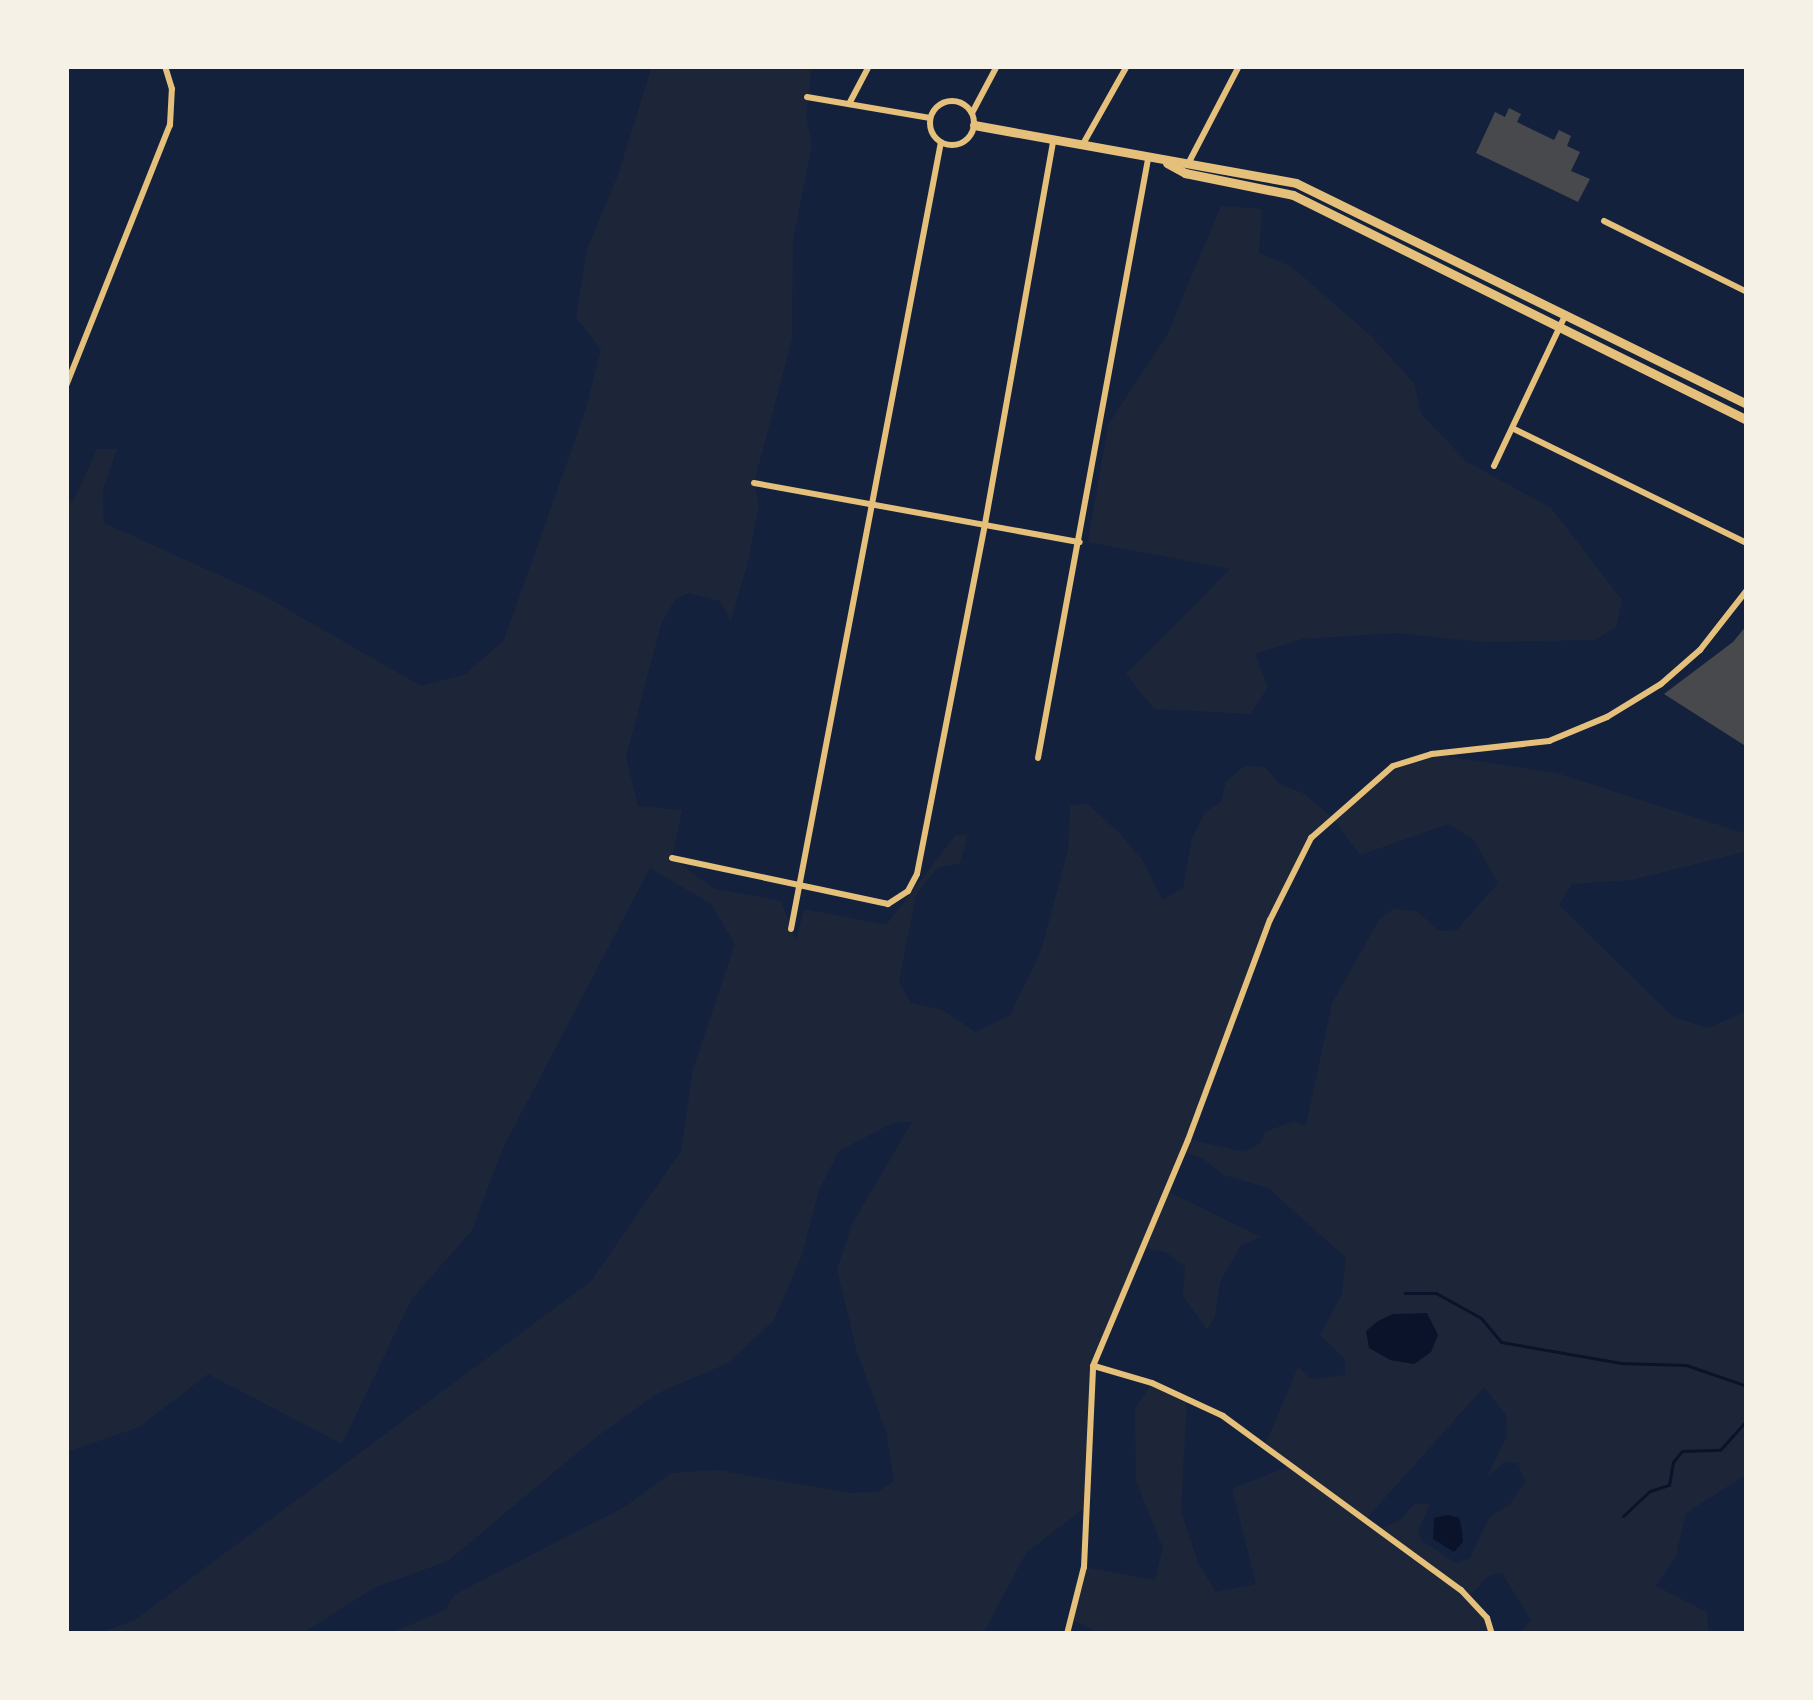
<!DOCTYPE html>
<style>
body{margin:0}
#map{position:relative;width:1813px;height:1700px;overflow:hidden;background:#14213d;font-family:Arial,sans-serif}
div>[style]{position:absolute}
.green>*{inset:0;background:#1d2539}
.water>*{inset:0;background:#0b132b}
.stream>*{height:3px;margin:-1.5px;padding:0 1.5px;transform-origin:1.5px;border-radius:1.5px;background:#0b132b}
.building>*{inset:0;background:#48494c}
.minor>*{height:6px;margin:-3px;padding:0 3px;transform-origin:3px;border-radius:3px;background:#e5c07b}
.minor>.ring{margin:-3px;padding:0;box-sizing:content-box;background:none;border:6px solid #e5c07b;border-radius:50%}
.tertiary>*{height:9px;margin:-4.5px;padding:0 4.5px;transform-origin:4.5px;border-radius:4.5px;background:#e5c07b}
span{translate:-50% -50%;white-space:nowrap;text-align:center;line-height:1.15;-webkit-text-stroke:10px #f6f1e7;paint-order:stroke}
.frame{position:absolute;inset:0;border:69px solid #f6f1e7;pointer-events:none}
</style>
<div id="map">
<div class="green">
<i style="clip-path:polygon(evenodd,652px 66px,812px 66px,806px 116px,812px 144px,793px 240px,792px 339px,754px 483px,759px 504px,747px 566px,731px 620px,720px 601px,689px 593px,675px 599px,661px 625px,626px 757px,638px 806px,682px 810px,672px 858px,713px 888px,781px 901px,796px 940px,804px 909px,886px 925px,955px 836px,968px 834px,960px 863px,937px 868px,916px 895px,899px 981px,911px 1003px,942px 1010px,976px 1032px,1010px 1015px,1041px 951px,1068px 850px,1070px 806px,1087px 803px,1120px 834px,1143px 861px,1162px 900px,1183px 888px,1192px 838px,1205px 812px,1221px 802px,1226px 781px,1246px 765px,1266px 768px,1279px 784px,1303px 793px,1332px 817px,1393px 766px,1432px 754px,1556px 773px,1747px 834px,1747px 851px,1631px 880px,1572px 884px,1559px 905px,1673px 1017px,1708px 1028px,1747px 1011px,1747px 1474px,1686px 1513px,1676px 1556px,1656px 1586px,1707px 1612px,1709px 1634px,1519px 1634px,1531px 1620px,1502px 1573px,1488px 1576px,1468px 1598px,1487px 1618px,1492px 1634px,1101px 1634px,1073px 1620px,1084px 1567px,1155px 1580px,1163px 1548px,1136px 1481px,1135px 1409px,1152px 1383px,1187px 1399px,1181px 1512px,1199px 1565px,1216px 1592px,1256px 1584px,1232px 1489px,1292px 1465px,1265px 1445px,1298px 1367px,1310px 1379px,1345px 1375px,1345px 1359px,1320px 1335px,1342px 1294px,1346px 1258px,1268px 1188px,1224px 1175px,1202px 1158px,1183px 1152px,1167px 1191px,1261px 1237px,1241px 1245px,1220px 1282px,1215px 1317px,1207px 1330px,1183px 1296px,1185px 1267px,1166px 1252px,1141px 1248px,1093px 1366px,1087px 1506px,1026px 1553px,983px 1634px,388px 1634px,445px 1610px,454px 1595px,626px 1506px,671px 1473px,717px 1470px,850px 1493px,877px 1492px,894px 1481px,886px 1431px,857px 1352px,837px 1270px,852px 1224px,912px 1122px,893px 1123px,839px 1151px,819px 1190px,802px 1255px,774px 1320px,728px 1363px,658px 1393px,595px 1438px,448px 1561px,376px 1587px,301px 1634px,96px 1634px,135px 1620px,591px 1281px,681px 1151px,693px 1069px,735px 944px,711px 904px,650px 868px,503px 1148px,472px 1230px,411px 1300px,342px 1444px,208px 1374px,139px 1427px,66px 1452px,66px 502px,74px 500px,97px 449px,117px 449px,103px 490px,104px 523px,259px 593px,421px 686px,464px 675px,504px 640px,586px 409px,601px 349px,576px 318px,587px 249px,618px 175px,652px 66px,1332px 817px,1360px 855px,1449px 824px,1473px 839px,1498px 883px,1457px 930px,1439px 931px,1417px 911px,1393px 909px,1379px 920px,1332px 1003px,1306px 1126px,1294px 1121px,1265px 1132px,1261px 1143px,1244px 1152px,1188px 1139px,1290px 876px,1311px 838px,1332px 817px,652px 66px,1393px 1314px,1409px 1316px,1437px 1335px,1431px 1352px,1414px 1364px,1393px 1314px,652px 66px,1484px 1387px,1506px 1415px,1507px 1436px,1487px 1477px,1505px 1462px,1518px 1463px,1525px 1482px,1510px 1504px,1489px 1518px,1470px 1558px,1456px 1563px,1421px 1540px,1418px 1530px,1430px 1504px,1414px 1504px,1401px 1520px,1381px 1528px,1367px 1518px,1484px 1387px)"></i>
<i style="clip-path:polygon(1221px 206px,1262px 209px,1259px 253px,1292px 267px,1371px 336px,1414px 383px,1421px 414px,1467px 462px,1551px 508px,1622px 600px,1616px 627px,1595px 640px,1482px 642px,1397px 633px,1302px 639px,1255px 654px,1268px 687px,1250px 714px,1154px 709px,1126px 674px,1230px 569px,1088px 542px,1108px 425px,1167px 335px)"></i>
</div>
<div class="water">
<i style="clip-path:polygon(1427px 1313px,1438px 1335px,1431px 1352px,1414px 1364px,1390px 1360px,1369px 1348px,1366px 1331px,1378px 1321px,1393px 1314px)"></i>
<i style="clip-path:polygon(1448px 1515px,1459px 1518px,1462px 1530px,1463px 1542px,1454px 1552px,1433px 1539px,1434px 1518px)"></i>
</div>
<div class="stream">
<i style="left:1405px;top:1293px;width:31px"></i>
<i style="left:1436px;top:1293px;width:51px;rotate:29.1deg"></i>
<i style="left:1481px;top:1318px;width:31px;rotate:50deg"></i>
<i style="left:1501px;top:1342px;width:122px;rotate:9.9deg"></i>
<i style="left:1621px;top:1363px;width:65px;rotate:1.8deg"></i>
<i style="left:1686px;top:1365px;width:65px;rotate:19deg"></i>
<i style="left:1623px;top:1516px;width:37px;rotate:-43deg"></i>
<i style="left:1650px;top:1491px;width:20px;rotate:-18deg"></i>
<i style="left:1669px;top:1485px;width:23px;rotate:-80deg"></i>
<i style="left:1673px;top:1462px;width:14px;rotate:-51deg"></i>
<i style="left:1682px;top:1451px;width:38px;rotate:-2deg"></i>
<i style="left:1720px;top:1450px;width:40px;rotate:-48deg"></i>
</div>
<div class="building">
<i style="clip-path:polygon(1509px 108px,1521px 114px,1517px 122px,1554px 140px,1559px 130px,1571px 136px,1567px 146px,1580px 152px,1571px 171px,1590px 179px,1578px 202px,1476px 153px,1495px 112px,1505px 117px)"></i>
<i style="clip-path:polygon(1747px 625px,1747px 747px,1664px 694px,1733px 642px)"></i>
</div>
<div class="minor">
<i style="left:807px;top:97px;width:125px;rotate:9.7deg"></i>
<i class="ring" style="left:930px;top:101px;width:38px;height:38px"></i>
<i style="left:849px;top:104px;width:43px;rotate:-62.2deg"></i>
<i style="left:972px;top:113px;width:53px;rotate:-62deg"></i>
<i style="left:1083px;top:144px;width:90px;rotate:-60.6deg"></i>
<i style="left:1188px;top:164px;width:110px;rotate:-62.5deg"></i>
<i style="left:1604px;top:221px;width:160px;rotate:26.4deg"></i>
<i style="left:66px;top:386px;width:281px;rotate:-68.3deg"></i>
<i style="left:170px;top:125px;width:36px;rotate:-87deg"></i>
<i style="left:172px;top:89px;width:24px;rotate:-107deg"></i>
<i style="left:1514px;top:429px;width:259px;rotate:26.1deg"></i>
<i style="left:1494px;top:466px;width:168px;rotate:-64.7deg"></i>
<i style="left:754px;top:483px;width:331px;rotate:10.3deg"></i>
<i style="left:1038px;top:758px;width:609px;rotate:-79.59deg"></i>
<i style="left:672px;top:858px;width:221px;rotate:12deg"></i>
<i style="left:888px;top:904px;width:24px;rotate:-33deg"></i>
<i style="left:908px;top:891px;width:19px;rotate:-62deg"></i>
<i style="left:917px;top:874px;width:357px;rotate:-79deg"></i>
<i style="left:985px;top:524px;width:388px;rotate:-79.9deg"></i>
<i style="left:791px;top:929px;width:801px;rotate:-79.21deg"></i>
<i style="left:1094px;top:1366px;width:60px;rotate:16.3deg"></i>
<i style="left:1152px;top:1383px;width:78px;rotate:24.9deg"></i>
<i style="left:1223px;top:1416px;width:295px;rotate:36.2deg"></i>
<i style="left:1461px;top:1590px;width:38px;rotate:47deg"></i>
<i style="left:1487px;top:1618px;width:17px;rotate:73deg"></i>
<i style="left:1067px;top:1634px;width:69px;rotate:-75.8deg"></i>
<i style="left:1084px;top:1567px;width:201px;rotate:-87.4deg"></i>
<i style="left:1093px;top:1366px;width:245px;rotate:-67.2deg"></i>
<i style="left:1188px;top:1140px;width:235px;rotate:-69.6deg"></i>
<i style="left:1270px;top:920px;width:92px;rotate:-63.4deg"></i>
<i style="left:1311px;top:838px;width:109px;rotate:-41.3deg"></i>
<i style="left:1393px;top:766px;width:41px;rotate:-17.1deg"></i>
<i style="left:1432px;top:754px;width:118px;rotate:-6.3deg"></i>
<i style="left:1549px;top:741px;width:63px;rotate:-22.5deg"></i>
<i style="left:1607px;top:717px;width:63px;rotate:-31.4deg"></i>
<i style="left:1661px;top:684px;width:52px;rotate:-41.1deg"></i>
<i style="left:1700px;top:650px;width:76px;rotate:-51.9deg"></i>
</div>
<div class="tertiary">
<i style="left:974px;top:125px;width:327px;rotate:10.2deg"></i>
<i style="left:1296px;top:183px;width:502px;rotate:26.11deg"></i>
<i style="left:1167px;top:163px;width:21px;rotate:29deg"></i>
<i style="left:1185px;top:173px;width:110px;rotate:11.5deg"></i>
<i style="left:1293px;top:195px;width:507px;rotate:26.36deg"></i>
</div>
<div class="frame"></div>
</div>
